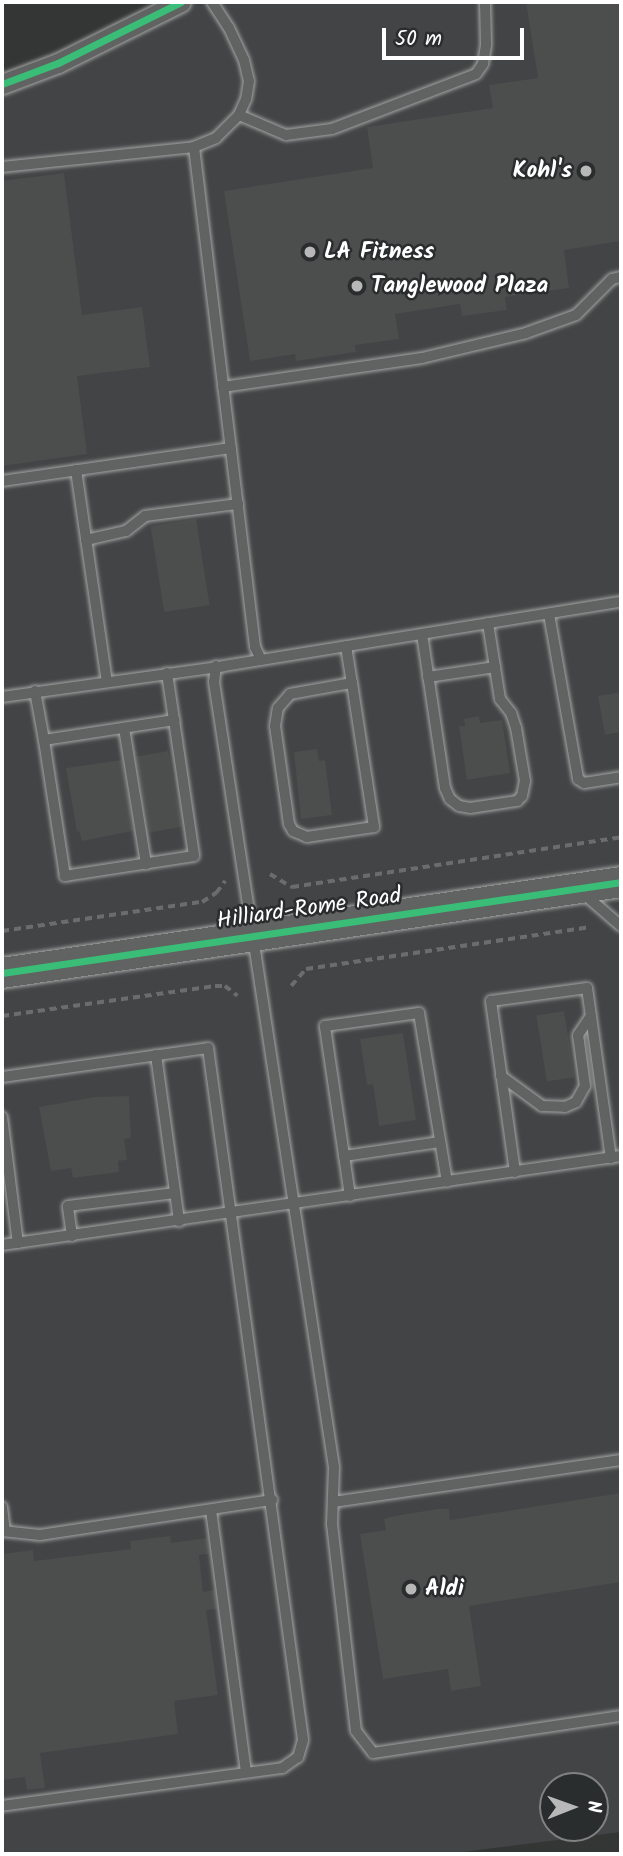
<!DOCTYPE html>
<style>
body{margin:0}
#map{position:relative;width:623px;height:1856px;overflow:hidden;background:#343535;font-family:Kalam,sans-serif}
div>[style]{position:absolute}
.built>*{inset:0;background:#424445}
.building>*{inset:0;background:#4c4d4d;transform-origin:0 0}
.path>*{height:3.5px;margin-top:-1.75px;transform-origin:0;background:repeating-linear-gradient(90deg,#6b6c6c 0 7px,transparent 0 12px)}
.roads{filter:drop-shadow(0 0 2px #a4a4a4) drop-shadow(0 0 2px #a4a4a4)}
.lane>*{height:10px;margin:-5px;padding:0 5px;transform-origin:5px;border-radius:5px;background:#616262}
.street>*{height:19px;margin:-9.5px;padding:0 9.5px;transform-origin:9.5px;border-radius:9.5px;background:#616262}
.primary>*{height:30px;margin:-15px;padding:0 15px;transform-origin:15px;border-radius:15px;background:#616262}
.cycleway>*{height:7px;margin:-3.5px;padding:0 3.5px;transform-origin:3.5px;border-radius:3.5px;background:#3abd76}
.dots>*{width:19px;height:19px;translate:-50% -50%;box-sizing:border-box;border:4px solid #2a2d2e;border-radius:50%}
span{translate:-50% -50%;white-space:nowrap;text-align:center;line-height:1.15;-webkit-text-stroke:5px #2a2d2e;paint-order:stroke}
.poi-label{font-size:23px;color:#fff;font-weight:700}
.right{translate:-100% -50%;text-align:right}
.left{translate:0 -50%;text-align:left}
.street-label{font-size:23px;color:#fff}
.frame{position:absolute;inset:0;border:4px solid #fff;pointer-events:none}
.north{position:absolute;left:539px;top:1772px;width:70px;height:70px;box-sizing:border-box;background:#2a2d2e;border:2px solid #7f8182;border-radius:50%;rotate:89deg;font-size:19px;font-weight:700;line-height:28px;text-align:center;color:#fff}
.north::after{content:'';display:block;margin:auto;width:24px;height:32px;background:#b8b8b8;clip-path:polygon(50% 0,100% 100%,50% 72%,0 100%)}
.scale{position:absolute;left:382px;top:28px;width:142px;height:32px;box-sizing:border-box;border:4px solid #fff;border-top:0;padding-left:9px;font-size:21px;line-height:24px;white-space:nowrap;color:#fff;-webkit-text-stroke:5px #2a2d2e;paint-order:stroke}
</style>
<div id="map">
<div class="built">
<i style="clip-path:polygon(evenodd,181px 2px,621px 2px,621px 1832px,448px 1854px,2px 1854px,2px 84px,181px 2px,553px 1786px,595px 1786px,595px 1828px,553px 1828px,553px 1786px)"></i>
</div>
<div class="building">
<i style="clip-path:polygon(526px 2px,621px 2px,621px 241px,564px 250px,569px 288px,505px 297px,507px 310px,462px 316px,460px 304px,395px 314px,399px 339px,355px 345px,356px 352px,296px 361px,295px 354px,250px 361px,224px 191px,373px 168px,367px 127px,493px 108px,489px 85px,538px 78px)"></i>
<i style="clip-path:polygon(64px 173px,82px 315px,142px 307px,150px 367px,77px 376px,87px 454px,2px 466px,2px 181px)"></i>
<i style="left:196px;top:519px;width:87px;height:46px;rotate:81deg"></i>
<i style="clip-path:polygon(621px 692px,621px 732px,605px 735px,598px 696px)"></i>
<i style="clip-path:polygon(479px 716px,480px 723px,502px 720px,510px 773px,467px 780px,459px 726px,465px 726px,464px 719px)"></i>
<i style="clip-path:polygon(317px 749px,319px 761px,325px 760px,332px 815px,301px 819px,294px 752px)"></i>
<i style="left:168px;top:751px;width:77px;height:32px;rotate:80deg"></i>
<i style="clip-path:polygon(122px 760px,133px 831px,82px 841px,79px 831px,77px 832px,66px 768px)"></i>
<i style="left:564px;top:1011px;width:67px;height:28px;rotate:81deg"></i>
<i style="clip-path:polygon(403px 1033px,416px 1120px,379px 1126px,373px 1084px,367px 1085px,360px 1039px)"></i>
<i style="clip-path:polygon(129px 1096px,131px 1138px,124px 1139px,127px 1160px,118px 1161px,119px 1172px,73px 1178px,71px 1168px,51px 1171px,39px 1107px,95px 1097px)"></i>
<i style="clip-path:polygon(621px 1493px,621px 1582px,469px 1606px,481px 1686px,451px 1691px,448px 1669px,383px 1679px,360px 1534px,386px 1530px,384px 1519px,394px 1516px,438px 1509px,449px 1509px,450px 1520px)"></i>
<i style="clip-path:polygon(170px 1536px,171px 1543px,207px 1538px,209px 1554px,199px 1555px,203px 1592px,214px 1590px,217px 1609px,206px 1610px,218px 1695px,174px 1701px,178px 1734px,40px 1753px,45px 1788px,27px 1790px,25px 1777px,2px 1780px,2px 1554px,33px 1550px,34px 1561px,131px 1549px,130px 1541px)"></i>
</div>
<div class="path">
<i style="left:270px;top:874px;width:26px;rotate:31deg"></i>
<i style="left:292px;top:887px;width:333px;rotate:-8.6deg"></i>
<i style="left:2px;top:931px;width:202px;rotate:-8.3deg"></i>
<i style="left:202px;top:902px;width:17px;rotate:-33deg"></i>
<i style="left:216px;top:893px;width:15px;rotate:-53deg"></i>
<i style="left:291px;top:986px;width:23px;rotate:-49deg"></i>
<i style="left:306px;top:969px;width:286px;rotate:-8.4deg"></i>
<i style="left:2px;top:1016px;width:215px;rotate:-8deg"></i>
<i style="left:215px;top:986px;width:10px"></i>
<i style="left:225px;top:986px;width:16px;rotate:38deg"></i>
</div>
<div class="roads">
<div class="lane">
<i style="left:212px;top:2px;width:31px;rotate:57deg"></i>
<i style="left:229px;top:28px;width:35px;rotate:65deg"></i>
<i style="left:244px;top:60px;width:22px;rotate:77deg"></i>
<i style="left:249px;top:81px;width:18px;rotate:99deg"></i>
<i style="left:246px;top:99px;width:17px;rotate:114deg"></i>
<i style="left:239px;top:115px;width:33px;rotate:135deg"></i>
<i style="left:216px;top:138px;width:24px;rotate:158deg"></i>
<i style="left:194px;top:147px;width:504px;rotate:83.04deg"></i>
<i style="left:255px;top:647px;width:14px;rotate:65deg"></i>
<i style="left:239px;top:115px;width:51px;rotate:23.1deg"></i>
<i style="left:286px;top:135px;width:46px;rotate:-7.4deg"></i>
<i style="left:332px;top:129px;width:154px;rotate:-20.9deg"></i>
<i style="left:476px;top:74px;width:12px;rotate:-55deg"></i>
<i style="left:483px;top:64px;width:20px;rotate:-81deg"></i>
<i style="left:486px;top:44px;width:42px;rotate:-91.4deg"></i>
<i style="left:2px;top:167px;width:193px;rotate:-5.9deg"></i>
<i style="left:223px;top:387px;width:201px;rotate:-8.3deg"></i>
<i style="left:422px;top:358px;width:107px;rotate:-13.5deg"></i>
<i style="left:526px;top:333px;width:53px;rotate:-19.8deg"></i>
<i style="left:576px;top:315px;width:51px;rotate:-45deg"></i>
<i style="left:612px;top:279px;width:9px;rotate:-13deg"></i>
<i style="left:76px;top:470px;width:214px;rotate:81.7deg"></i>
<i style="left:2px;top:481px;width:231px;rotate:-8.2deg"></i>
<i style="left:86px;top:540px;width:41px;rotate:-12.7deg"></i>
<i style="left:126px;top:531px;width:24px;rotate:-38deg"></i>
<i style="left:145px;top:516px;width:94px;rotate:-7.4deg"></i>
<i style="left:549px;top:614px;width:168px;rotate:80deg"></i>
<i style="left:578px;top:779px;width:7px;rotate:34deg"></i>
<i style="left:584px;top:783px;width:37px;rotate:-9deg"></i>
<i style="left:422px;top:634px;width:156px;rotate:81.5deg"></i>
<i style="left:445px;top:788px;width:12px;rotate:66deg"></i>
<i style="left:450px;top:799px;width:11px;rotate:38deg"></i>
<i style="left:459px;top:806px;width:11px;rotate:10deg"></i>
<i style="left:470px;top:808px;width:48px;rotate:-8.5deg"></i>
<i style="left:517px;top:801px;width:7px;rotate:-45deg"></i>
<i style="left:522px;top:796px;width:15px;rotate:-79deg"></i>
<i style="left:525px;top:781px;width:54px;rotate:-99.6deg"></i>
<i style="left:516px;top:728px;width:16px;rotate:-108deg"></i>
<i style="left:511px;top:713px;width:18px;rotate:-128deg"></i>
<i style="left:500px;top:699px;width:77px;rotate:-99deg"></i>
<i style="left:346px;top:646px;width:37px;rotate:81deg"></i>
<i style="left:352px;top:683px;width:146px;rotate:81.3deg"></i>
<i style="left:374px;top:827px;width:68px;rotate:171.5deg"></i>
<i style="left:307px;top:837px;width:15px;rotate:-157deg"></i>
<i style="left:293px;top:831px;width:8px;rotate:-120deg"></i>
<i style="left:289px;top:824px;width:99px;rotate:-98.1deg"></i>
<i style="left:275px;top:726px;width:18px;rotate:-81deg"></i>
<i style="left:278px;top:708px;width:18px;rotate:-49deg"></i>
<i style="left:290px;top:694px;width:63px;rotate:-10.1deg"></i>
<i style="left:216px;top:666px;width:16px;rotate:97deg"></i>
<i style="left:214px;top:682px;width:794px;rotate:81.31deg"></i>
<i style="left:334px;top:1467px;width:57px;rotate:92deg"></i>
<i style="left:332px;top:1524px;width:208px;rotate:83.4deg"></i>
<i style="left:356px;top:1731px;width:28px;rotate:52deg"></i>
<i style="left:373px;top:1753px;width:251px;rotate:-8.5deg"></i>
<i style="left:167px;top:673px;width:48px;rotate:81.5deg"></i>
<i style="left:428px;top:677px;width:68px;rotate:-8.5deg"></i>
<i style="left:35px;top:691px;width:50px;rotate:79.6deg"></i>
<i style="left:2px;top:697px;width:224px;rotate:-7.9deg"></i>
<i style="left:224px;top:666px;width:402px;rotate:-9.2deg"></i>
<i style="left:174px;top:720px;width:137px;rotate:81.6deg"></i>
<i style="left:194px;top:856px;width:131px;rotate:171.2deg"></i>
<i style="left:65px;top:876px;width:138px;rotate:-98.8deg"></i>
<i style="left:44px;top:740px;width:132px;rotate:-8.7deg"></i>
<i style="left:124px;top:728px;width:138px;rotate:80.8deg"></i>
<i style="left:584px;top:894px;width:49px;rotate:40.9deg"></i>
<i style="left:156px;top:1055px;width:168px;rotate:82.1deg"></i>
<i style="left:501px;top:1076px;width:51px;rotate:36.2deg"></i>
<i style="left:542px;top:1106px;width:23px;rotate:2deg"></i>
<i style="left:565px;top:1107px;width:12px;rotate:-24deg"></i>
<i style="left:576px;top:1102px;width:18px;rotate:-61deg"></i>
<i style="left:585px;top:1086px;width:51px;rotate:-97.8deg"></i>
<i style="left:578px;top:1035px;width:23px;rotate:-56deg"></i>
<i style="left:2px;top:1077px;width:208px;rotate:-8deg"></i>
<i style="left:208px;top:1048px;width:698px;rotate:82.18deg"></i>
<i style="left:303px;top:1740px;width:18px;rotate:106deg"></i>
<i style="left:298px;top:1757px;width:19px;rotate:145deg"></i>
<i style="left:282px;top:1768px;width:283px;rotate:172.3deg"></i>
<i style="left:2px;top:1117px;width:127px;rotate:82.8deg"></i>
<i style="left:344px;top:1156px;width:97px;rotate:-8.3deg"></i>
<i style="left:515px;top:1172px;width:173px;rotate:-98deg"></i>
<i style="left:491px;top:1001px;width:97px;rotate:-7.7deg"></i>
<i style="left:587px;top:988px;width:172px;rotate:82deg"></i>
<i style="left:350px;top:1196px;width:172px;rotate:-98.4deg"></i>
<i style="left:325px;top:1026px;width:95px;rotate:-7.9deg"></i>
<i style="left:419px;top:1013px;width:171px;rotate:80.6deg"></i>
<i style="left:72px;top:1236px;width:30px;rotate:-98deg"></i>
<i style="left:68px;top:1206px;width:108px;rotate:-6.9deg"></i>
<i style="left:2px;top:1245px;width:625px;rotate:-8.18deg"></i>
<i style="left:333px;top:1502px;width:291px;rotate:-8.3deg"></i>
<i style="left:2px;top:1507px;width:23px;rotate:83deg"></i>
<i style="left:211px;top:1510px;width:264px;rotate:82.4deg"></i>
<i style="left:2px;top:1531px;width:38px;rotate:6deg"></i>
<i style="left:40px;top:1535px;width:235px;rotate:-8.6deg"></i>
</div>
<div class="street">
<i style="left:2px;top:84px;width:60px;rotate:-20.6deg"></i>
<i style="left:58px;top:63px;width:137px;rotate:-26.4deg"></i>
</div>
<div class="primary">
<i style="left:2px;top:973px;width:626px;rotate:-8.36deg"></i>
</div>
</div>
<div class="cycleway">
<i style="left:2px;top:84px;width:60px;rotate:-20.6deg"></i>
<i style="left:58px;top:63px;width:137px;rotate:-26.4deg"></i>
<i style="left:2px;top:973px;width:626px;rotate:-8.36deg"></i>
</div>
<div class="dots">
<i style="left:586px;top:171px;background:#b8b8b8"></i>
<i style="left:310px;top:252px;background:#b8b8b8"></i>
<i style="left:357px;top:286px;background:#b8b8b8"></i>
<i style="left:411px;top:1589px;background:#b8b8b8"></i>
</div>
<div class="poi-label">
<span class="right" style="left:572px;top:171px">Kohl's</span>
<span class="left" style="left:324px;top:252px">LA Fitness</span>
<span class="left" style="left:371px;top:286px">Tanglewood Plaza</span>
<span class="left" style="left:425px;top:1589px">Aldi</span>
</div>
<div class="street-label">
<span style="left:309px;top:909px;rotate:-8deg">Hilliard-Rome Road</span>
</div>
<div class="frame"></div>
<div class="north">N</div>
<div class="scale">50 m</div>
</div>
